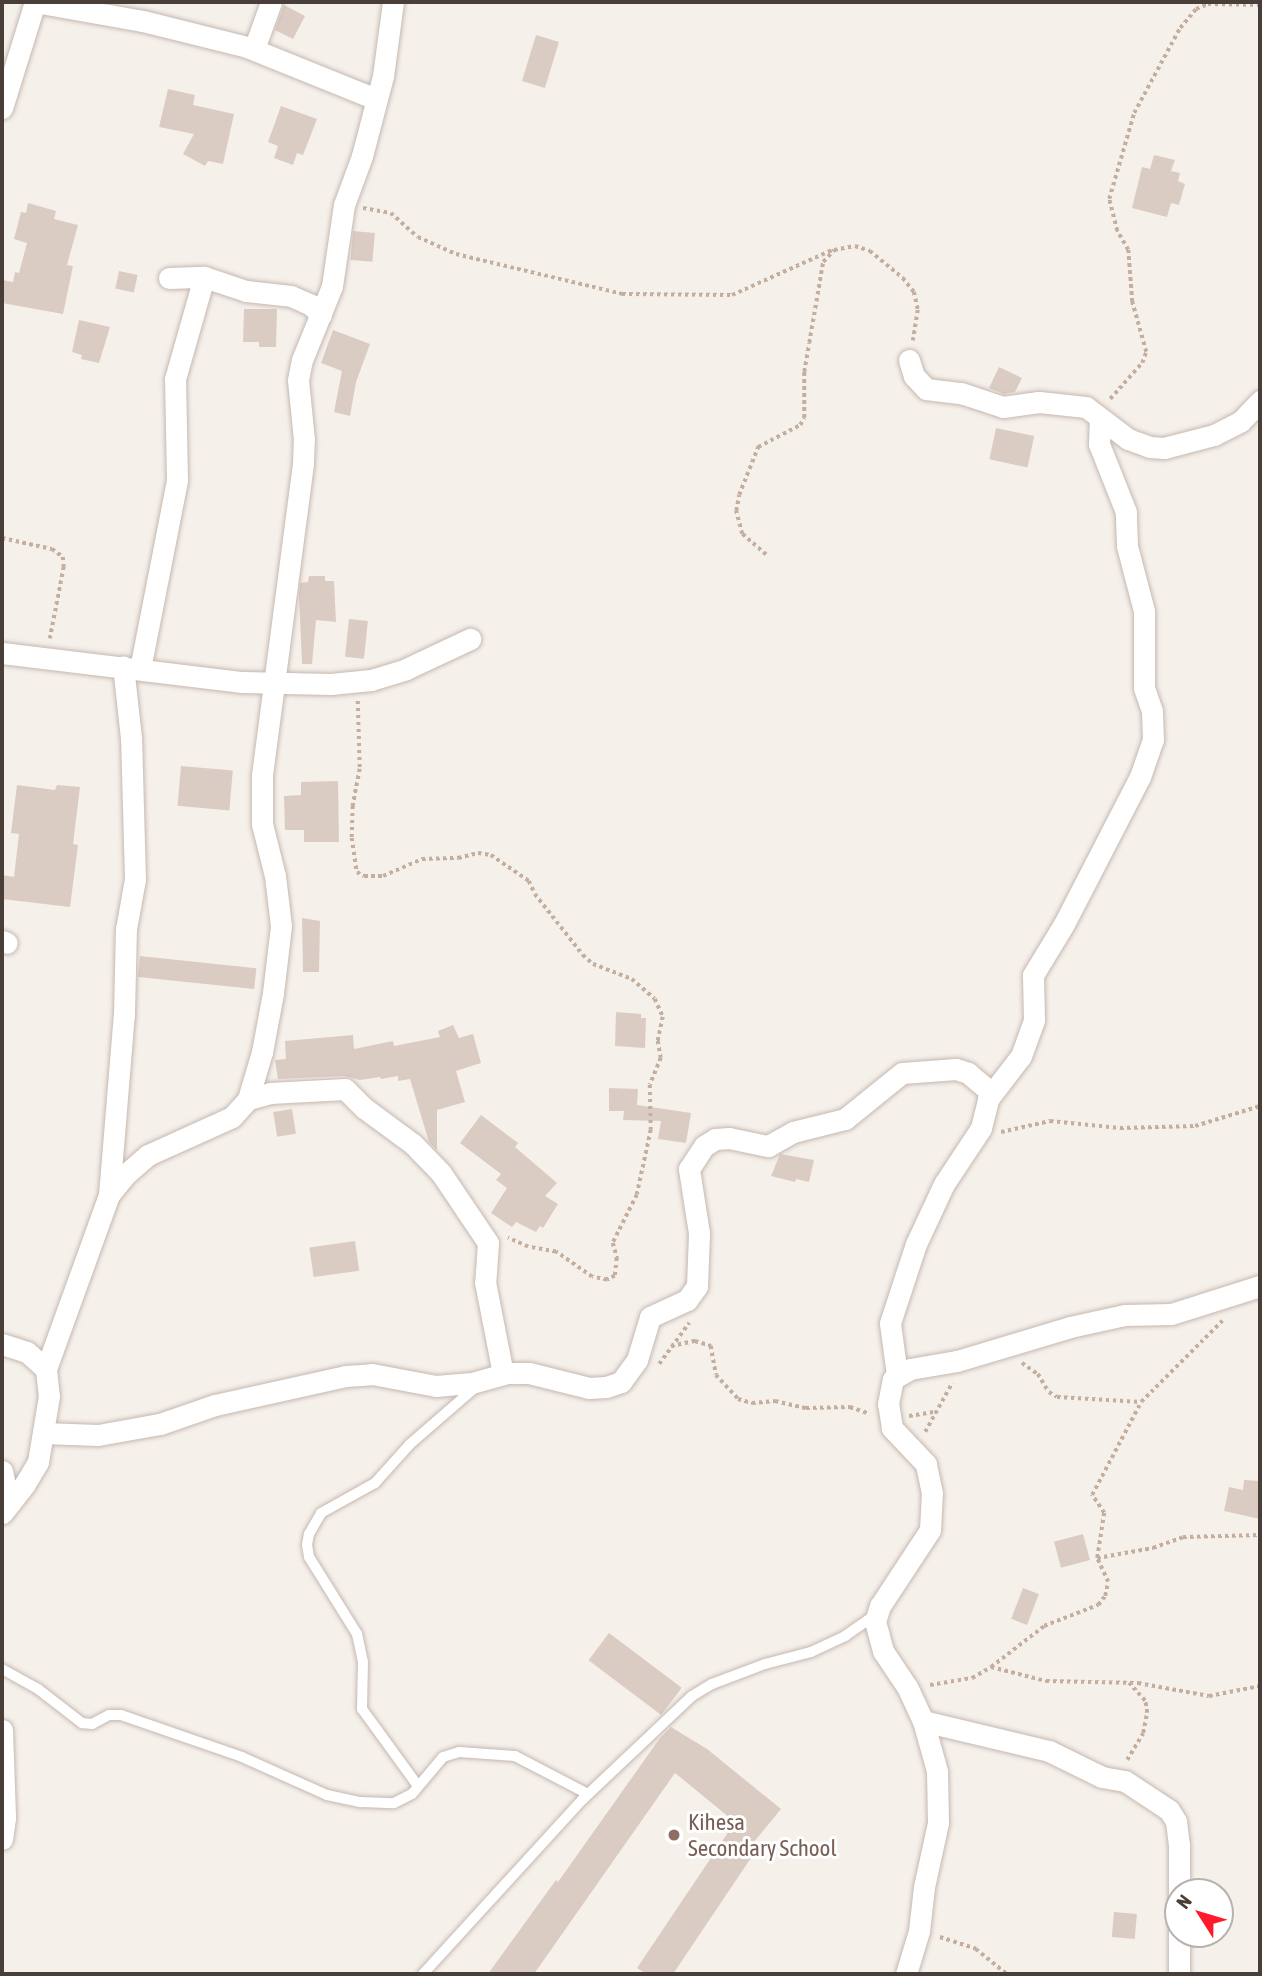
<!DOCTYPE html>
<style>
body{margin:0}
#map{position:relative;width:1262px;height:1976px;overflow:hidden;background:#f6f0eb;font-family:"Asap Condensed",sans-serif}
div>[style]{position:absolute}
.building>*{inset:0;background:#dbccc3;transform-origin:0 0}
.path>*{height:3.5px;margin-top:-1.75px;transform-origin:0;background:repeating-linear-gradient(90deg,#c4ae9e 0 3.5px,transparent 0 7px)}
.roads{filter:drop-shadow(0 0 2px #c5b8b0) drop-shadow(0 0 2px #c5b8b0)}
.service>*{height:10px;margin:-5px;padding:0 5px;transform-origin:5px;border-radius:5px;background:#fff}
.minor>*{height:21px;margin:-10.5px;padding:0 10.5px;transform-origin:10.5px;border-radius:10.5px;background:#fff}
.dots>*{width:19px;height:19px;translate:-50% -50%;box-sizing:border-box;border:4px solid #fff;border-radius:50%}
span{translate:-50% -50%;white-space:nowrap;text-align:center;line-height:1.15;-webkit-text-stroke:6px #fff;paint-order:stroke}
.education-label{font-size:23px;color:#785e54}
.left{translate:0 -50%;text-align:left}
.frame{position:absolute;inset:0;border:4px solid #4a3f38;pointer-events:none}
.north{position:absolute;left:1164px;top:1878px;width:70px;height:70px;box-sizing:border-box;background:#fff;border:2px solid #b7b2af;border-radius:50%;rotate:307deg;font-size:19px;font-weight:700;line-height:28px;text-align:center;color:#4a3f38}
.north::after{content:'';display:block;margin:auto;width:24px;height:32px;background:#ff192a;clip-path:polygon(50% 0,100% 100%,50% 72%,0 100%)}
</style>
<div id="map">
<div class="building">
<i style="clip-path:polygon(284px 5px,305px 16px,293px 39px,275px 30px)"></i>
<i style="left:536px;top:35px;width:24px;height:48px;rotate:17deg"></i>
<i style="clip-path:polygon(168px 89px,195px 95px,193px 105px,234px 114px,223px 164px,208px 161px,205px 166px,183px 154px,194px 134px,159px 127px)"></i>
<i style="clip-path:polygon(281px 106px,317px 119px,303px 155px,297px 153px,293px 165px,274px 158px,278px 146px,268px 142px)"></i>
<i style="clip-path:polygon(1154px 155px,1175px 160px,1171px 171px,1180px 173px,1178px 181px,1185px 184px,1179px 205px,1171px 203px,1167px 217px,1132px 208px,1142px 167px,1150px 169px)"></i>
<i style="clip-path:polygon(28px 203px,56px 211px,54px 219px,78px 225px,67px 265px,73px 266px,63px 314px,2px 303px,2px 280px,13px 282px,15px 272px,19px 273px,27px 243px,14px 239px,21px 212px,26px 213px)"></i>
<i style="left:353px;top:231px;width:22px;height:29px;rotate:5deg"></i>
<i style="left:119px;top:271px;width:19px;height:18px;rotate:12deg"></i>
<i style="clip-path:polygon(244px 309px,277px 309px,276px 347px,259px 347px,259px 342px,243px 342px)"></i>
<i style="clip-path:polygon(79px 320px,110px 327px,99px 363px,81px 359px,82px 355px,72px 352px)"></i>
<i style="clip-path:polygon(333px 330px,370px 344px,356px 382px,350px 416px,334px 412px,342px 371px,321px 363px)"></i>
<i style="clip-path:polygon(999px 367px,1022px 378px,1015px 392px,1004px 394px,989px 388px)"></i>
<i style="left:996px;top:428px;width:39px;height:32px;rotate:12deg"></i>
<i style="clip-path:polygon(309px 576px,325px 576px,325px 581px,334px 581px,336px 622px,316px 620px,312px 664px,302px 664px,299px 596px,300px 583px,308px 582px)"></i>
<i style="left:349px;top:619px;width:19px;height:38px;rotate:6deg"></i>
<i style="left:181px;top:766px;width:52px;height:40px;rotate:5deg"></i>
<i style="clip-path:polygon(338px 781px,339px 842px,304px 842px,304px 830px,285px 830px,284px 796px,301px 795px,301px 782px)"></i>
<i style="clip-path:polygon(17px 785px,55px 790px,57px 785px,80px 787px,73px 844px,78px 845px,70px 907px,2px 899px,2px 875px,14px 877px,19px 834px,11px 833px)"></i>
<i style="clip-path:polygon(302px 918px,320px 921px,319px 972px,303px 972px)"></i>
<i style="left:140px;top:956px;width:117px;height:21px;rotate:6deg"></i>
<i style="clip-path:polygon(616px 1012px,641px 1014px,641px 1018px,646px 1018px,645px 1048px,615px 1046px)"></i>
<i style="clip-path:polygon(453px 1025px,459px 1038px,473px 1034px,481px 1063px,456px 1071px,465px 1102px,437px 1110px,437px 1150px,429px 1142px,410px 1079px,398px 1081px,398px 1076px,381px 1079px,380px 1077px,360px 1080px,344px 1076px,278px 1079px,275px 1060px,286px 1059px,285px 1041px,353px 1035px,354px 1049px,393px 1041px,394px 1046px,440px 1037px,438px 1031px)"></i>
<i style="clip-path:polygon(609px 1088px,638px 1089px,637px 1105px,691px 1113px,686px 1143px,658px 1139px,661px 1121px,623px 1120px,624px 1111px,609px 1111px)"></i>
<i style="left:292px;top:1109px;width:25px;height:19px;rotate:81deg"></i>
<i style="clip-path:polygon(481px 1115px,518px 1143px,515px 1147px,557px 1183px,545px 1196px,558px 1204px,543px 1228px,540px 1226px,536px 1232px,516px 1222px,512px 1227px,491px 1213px,507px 1188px,496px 1180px,501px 1174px,460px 1143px)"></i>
<i style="clip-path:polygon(780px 1154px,814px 1160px,809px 1182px,796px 1179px,795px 1182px,771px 1176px)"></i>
<i style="left:355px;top:1241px;width:30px;height:46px;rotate:82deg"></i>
<i style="clip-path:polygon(1244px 1480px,1260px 1481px,1260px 1519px,1224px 1511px,1229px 1487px,1243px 1490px)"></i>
<i style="left:1083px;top:1534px;width:27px;height:30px;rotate:75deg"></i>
<i style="left:1023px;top:1588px;width:17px;height:33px;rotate:21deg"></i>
<i style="left:609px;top:1633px;width:91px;height:34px;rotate:37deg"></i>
<i style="clip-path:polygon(671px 1727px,707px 1749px,781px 1809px,754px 1842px,759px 1846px,673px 1974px,646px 1974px,637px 1968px,735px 1822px,675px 1773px,534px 1974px,488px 1974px,556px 1880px,558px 1882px,660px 1738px)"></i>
<i style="left:1114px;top:1912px;width:23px;height:25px;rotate:5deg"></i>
</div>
<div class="path">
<i style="left:363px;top:208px;width:28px;rotate:10deg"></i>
<i style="left:391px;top:213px;width:36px;rotate:42deg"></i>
<i style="left:418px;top:237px;width:42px;rotate:24.1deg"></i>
<i style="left:456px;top:254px;width:171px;rotate:13.5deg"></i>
<i style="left:622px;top:294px;width:110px;rotate:0.5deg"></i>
<i style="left:732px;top:295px;width:110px;rotate:-24.2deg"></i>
<i style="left:1110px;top:399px;width:48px;rotate:-48.4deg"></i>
<i style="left:1142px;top:363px;width:12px;rotate:-70deg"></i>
<i style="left:1146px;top:352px;width:52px;rotate:-105.6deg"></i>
<i style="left:1132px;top:302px;width:52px;rotate:-94.4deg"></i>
<i style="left:1128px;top:250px;width:22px;rotate:-120deg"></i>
<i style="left:1117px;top:231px;width:33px;rotate:-104deg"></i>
<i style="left:1109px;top:199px;width:90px;rotate:-73.8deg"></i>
<i style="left:1134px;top:113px;width:97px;rotate:-61.6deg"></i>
<i style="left:1180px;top:28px;width:25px;rotate:-50deg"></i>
<i style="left:1196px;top:9px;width:13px;rotate:-23deg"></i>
<i style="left:1208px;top:4px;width:52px;rotate:1.1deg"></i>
<i style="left:2px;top:538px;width:51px;rotate:12.4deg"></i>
<i style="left:52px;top:549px;width:14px;rotate:36deg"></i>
<i style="left:63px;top:557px;width:10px;rotate:84deg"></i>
<i style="left:64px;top:567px;width:73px;rotate:101deg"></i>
<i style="left:766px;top:555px;width:32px;rotate:-139deg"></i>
<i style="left:742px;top:534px;width:24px;rotate:-105deg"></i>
<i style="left:736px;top:511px;width:16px;rotate:-79deg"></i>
<i style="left:739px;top:495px;width:52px;rotate:-68.4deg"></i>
<i style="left:758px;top:447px;width:47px;rotate:-27.6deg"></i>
<i style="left:800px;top:425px;width:8px;rotate:-60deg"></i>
<i style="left:804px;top:418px;width:46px;rotate:-90deg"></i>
<i style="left:804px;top:372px;width:29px;rotate:-80deg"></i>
<i style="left:809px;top:343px;width:82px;rotate:-80.2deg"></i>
<i style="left:823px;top:262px;width:16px;rotate:-47deg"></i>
<i style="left:834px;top:250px;width:21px;rotate:-11deg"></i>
<i style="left:855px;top:246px;width:16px;rotate:18deg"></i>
<i style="left:870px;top:251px;width:43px;rotate:39.3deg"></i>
<i style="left:903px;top:278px;width:18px;rotate:52deg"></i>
<i style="left:914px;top:292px;width:18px;rotate:77deg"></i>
<i style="left:918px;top:310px;width:31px;rotate:99deg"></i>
<i style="left:358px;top:701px;width:68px;rotate:88.3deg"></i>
<i style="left:360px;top:769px;width:38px;rotate:101deg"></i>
<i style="left:353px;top:806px;width:32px;rotate:92deg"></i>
<i style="left:352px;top:838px;width:34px;rotate:82deg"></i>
<i style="left:357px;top:872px;width:8px;rotate:30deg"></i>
<i style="left:364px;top:876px;width:19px"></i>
<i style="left:383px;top:876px;width:43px;rotate:-23.6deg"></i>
<i style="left:422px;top:859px;width:36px;rotate:-2deg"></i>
<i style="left:458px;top:858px;width:21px;rotate:-14deg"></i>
<i style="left:478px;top:853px;width:13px;rotate:9deg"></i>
<i style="left:491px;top:855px;width:46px;rotate:34.4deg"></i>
<i style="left:529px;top:881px;width:14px;rotate:65deg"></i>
<i style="left:535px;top:894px;width:78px;rotate:51.8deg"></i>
<i style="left:583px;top:955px;width:13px;rotate:42deg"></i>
<i style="left:593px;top:964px;width:42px;rotate:21deg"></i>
<i style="left:632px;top:979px;width:30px;rotate:41deg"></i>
<i style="left:655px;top:999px;width:20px;rotate:66deg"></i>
<i style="left:663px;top:1017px;width:25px;rotate:102deg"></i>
<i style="left:658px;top:1041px;width:17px;rotate:80deg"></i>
<i style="left:661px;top:1058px;width:29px;rotate:112deg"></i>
<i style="left:650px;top:1085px;width:45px;rotate:88.7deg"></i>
<i style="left:651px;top:1130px;width:66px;rotate:102.2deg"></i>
<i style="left:637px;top:1195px;width:54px;rotate:116.6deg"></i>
<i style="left:613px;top:1243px;width:16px;rotate:75deg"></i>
<i style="left:617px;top:1258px;width:18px;rotate:96deg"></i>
<i style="left:615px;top:1276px;width:9px;rotate:153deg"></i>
<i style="left:607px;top:1280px;width:15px;rotate:-169deg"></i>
<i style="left:592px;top:1277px;width:44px;rotate:-145.2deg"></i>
<i style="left:556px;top:1252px;width:28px;rotate:-170deg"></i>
<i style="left:528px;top:1247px;width:22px;rotate:-156deg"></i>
<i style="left:1001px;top:1132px;width:50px;rotate:-12.7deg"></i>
<i style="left:1050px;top:1121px;width:70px;rotate:5.7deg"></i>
<i style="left:1120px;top:1128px;width:75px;rotate:-1.5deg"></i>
<i style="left:1195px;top:1126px;width:68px;rotate:-17.1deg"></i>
<i style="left:671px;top:1346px;width:25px;rotate:-12deg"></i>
<i style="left:695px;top:1341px;width:17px;rotate:17deg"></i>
<i style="left:711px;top:1346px;width:29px;rotate:80deg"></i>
<i style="left:716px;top:1375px;width:33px;rotate:47deg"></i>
<i style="left:738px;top:1399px;width:15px;rotate:16deg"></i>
<i style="left:752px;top:1403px;width:23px;rotate:-5deg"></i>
<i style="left:775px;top:1401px;width:32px;rotate:13deg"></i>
<i style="left:806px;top:1408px;width:44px;rotate:-1.3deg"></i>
<i style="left:850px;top:1407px;width:21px;rotate:19deg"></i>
<i style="left:1022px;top:1363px;width:19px;rotate:35deg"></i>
<i style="left:1038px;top:1374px;width:21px;rotate:59deg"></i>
<i style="left:1049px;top:1392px;width:9px;rotate:32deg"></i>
<i style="left:1057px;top:1397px;width:84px;rotate:3.4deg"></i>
<i style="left:659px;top:1364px;width:51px;rotate:-53.8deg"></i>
<i style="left:909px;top:1416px;width:25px;rotate:-9deg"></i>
<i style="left:925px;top:1432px;width:56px;rotate:-61.1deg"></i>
<i style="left:1097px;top:1558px;width:57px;rotate:-10.1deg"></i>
<i style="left:1153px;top:1548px;width:32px;rotate:-20deg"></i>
<i style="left:1183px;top:1537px;width:77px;rotate:-1.5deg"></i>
<i style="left:991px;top:1667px;width:57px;rotate:14.3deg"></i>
<i style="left:1046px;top:1681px;width:92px;rotate:1.2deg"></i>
<i style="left:1138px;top:1683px;width:72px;rotate:10.4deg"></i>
<i style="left:1209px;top:1696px;width:52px;rotate:-11.1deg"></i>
<i style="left:930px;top:1685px;width:43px;rotate:-9.5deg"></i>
<i style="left:972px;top:1678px;width:22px;rotate:-30deg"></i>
<i style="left:991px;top:1667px;width:67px;rotate:-37.7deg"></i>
<i style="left:1044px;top:1626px;width:58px;rotate:-21.3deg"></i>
<i style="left:1098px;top:1605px;width:11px;rotate:-52deg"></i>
<i style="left:1105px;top:1596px;width:14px;rotate:-78deg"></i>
<i style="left:1108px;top:1582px;width:26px;rotate:-115deg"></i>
<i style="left:1097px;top:1558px;width:46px;rotate:-81.2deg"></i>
<i style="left:1104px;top:1513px;width:22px;rotate:-124deg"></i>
<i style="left:1092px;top:1495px;width:105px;rotate:-62.2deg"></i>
<i style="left:1141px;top:1402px;width:115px;rotate:-45deg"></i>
<i style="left:1127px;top:1760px;width:31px;rotate:-59deg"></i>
<i style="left:1143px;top:1733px;width:20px;rotate:-79deg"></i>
<i style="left:1147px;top:1713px;width:12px;rotate:-99deg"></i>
<i style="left:1145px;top:1701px;width:24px;rotate:-132deg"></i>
<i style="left:940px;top:1937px;width:38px;rotate:18deg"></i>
<i style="left:976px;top:1949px;width:40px;rotate:39deg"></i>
</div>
<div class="roads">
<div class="service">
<i style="left:2px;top:1669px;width:41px;rotate:29.1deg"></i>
<i style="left:38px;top:1689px;width:56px;rotate:37.7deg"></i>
<i style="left:82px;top:1723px;width:10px;rotate:6deg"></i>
<i style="left:92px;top:1724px;width:19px;rotate:-28deg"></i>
<i style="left:109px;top:1715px;width:12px"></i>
<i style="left:121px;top:1715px;width:128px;rotate:19.1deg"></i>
<i style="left:242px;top:1757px;width:93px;rotate:24.1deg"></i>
<i style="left:327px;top:1795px;width:35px;rotate:12deg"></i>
<i style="left:361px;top:1802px;width:33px;rotate:2deg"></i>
<i style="left:394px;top:1803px;width:20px;rotate:-27deg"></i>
<i style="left:412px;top:1794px;width:48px;rotate:-50deg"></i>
<i style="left:443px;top:1757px;width:17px;rotate:-17deg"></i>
<i style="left:459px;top:1752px;width:56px;rotate:4.1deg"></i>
<i style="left:515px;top:1756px;width:82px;rotate:27.5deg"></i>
<i style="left:418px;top:1786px;width:95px;rotate:-126deg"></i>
<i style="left:362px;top:1709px;width:47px;rotate:-88.8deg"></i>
<i style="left:363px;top:1662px;width:29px;rotate:-102deg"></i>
<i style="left:357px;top:1634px;width:91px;rotate:-121.9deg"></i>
<i style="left:309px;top:1557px;width:12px;rotate:-99deg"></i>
<i style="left:307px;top:1545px;width:11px;rotate:-80deg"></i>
<i style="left:309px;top:1534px;width:24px;rotate:-60deg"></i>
<i style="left:321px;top:1513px;width:62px;rotate:-29.1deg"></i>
<i style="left:375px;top:1483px;width:52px;rotate:-48.1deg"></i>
<i style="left:410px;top:1444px;width:90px;rotate:-40.9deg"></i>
<i style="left:423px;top:1974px;width:236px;rotate:-47.6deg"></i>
<i style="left:582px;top:1800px;width:151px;rotate:-43.4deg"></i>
<i style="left:692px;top:1696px;width:23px;rotate:-31deg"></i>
<i style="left:712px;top:1684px;width:57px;rotate:-20.7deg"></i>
<i style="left:765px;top:1664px;width:48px;rotate:-14.6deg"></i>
<i style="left:811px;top:1652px;width:38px;rotate:-25deg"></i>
<i style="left:845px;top:1636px;width:38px;rotate:-35deg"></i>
</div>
<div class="minor">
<i style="left:35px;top:2px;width:110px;rotate:10deg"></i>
<i style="left:143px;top:21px;width:107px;rotate:14deg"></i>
<i style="left:247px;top:47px;width:139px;rotate:22deg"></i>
<i style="left:254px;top:49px;width:50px;rotate:-70.1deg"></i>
<i style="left:2px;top:108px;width:111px;rotate:-72.7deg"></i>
<i style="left:169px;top:278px;width:35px;rotate:-2deg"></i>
<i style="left:204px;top:277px;width:44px;rotate:18.4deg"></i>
<i style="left:246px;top:291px;width:45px;rotate:6.3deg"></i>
<i style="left:291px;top:296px;width:22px;rotate:24deg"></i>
<i style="left:311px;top:305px;width:14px;rotate:45deg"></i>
<i style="left:909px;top:360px;width:17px;rotate:73deg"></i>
<i style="left:914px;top:376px;width:18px;rotate:47deg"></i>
<i style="left:926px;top:389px;width:35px;rotate:7deg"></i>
<i style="left:961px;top:393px;width:44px;rotate:18.4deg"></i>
<i style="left:1003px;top:407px;width:36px;rotate:-8deg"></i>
<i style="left:1039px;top:402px;width:47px;rotate:6.1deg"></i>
<i style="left:1086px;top:407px;width:53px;rotate:37.3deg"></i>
<i style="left:1128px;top:439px;width:23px;rotate:20deg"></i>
<i style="left:1150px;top:447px;width:14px;rotate:4deg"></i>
<i style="left:1164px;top:448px;width:52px;rotate:-14.6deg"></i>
<i style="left:1214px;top:435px;width:30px;rotate:-27deg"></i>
<i style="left:1241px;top:421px;width:28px;rotate:-46deg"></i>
<i style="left:2px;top:653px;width:242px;rotate:6.9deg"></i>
<i style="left:242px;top:682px;width:89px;rotate:1.3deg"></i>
<i style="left:331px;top:684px;width:40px;rotate:-5.7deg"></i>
<i style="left:371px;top:680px;width:37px;rotate:-17deg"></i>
<i style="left:406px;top:669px;width:71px;rotate:-25.1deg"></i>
<i style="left:140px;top:669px;width:193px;rotate:-78.9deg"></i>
<i style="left:177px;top:480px;width:101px;rotate:-91.1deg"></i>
<i style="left:175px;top:379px;width:106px;rotate:-74.1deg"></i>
<i style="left:2px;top:941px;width:5px;rotate:22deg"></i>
<i style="left:248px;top:1099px;width:23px;rotate:-15deg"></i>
<i style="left:270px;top:1093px;width:75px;rotate:-3.1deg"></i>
<i style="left:345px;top:1089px;width:27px;rotate:45deg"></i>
<i style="left:364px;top:1108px;width:61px;rotate:36.3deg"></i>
<i style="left:413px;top:1144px;width:40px;rotate:46deg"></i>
<i style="left:441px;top:1173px;width:84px;rotate:56.1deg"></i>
<i style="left:488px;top:1243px;width:39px;rotate:94deg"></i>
<i style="left:485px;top:1282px;width:94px;rotate:78.9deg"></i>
<i style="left:109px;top:1195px;width:182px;rotate:-85.3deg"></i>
<i style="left:124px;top:1014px;width:85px;rotate:-88.7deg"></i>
<i style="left:126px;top:929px;width:51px;rotate:-79.8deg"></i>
<i style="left:135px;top:879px;width:141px;rotate:-91.6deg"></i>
<i style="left:131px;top:738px;width:72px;rotate:-96.3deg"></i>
<i style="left:2px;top:1344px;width:26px;rotate:18deg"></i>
<i style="left:27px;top:1352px;width:25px;rotate:42deg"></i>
<i style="left:46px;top:1369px;width:27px;rotate:84deg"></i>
<i style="left:49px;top:1396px;width:67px;rotate:99.5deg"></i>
<i style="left:38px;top:1462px;width:26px;rotate:121deg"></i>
<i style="left:25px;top:1484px;width:37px;rotate:128deg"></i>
<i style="left:46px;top:1369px;width:185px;rotate:-70.1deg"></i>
<i style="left:109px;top:1195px;width:27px;rotate:-51deg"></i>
<i style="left:126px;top:1174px;width:29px;rotate:-41deg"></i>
<i style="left:148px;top:1155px;width:92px;rotate:-24.3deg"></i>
<i style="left:232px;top:1117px;width:24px;rotate:-48deg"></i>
<i style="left:248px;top:1099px;width:49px;rotate:-73.4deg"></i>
<i style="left:262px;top:1052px;width:60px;rotate:-79.4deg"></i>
<i style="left:273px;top:993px;width:67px;rotate:-83.2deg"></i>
<i style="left:281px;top:926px;width:50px;rotate:-96.8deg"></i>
<i style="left:275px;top:876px;width:54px;rotate:-104deg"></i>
<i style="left:262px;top:824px;width:49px;rotate:-90deg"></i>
<i style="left:262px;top:775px;width:315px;rotate:-82.5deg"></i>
<i style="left:303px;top:463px;width:23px;rotate:-88deg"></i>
<i style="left:304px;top:440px;width:60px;rotate:-95.7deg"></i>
<i style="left:298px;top:380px;width:20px;rotate:-79deg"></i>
<i style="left:302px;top:360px;width:80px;rotate:-67.9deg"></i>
<i style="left:332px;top:286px;width:82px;rotate:-81.6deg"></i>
<i style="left:344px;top:205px;width:52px;rotate:-69.8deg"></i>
<i style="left:362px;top:156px;width:83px;rotate:-75.3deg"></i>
<i style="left:383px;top:76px;width:75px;rotate:-82.3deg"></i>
<i style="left:897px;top:1375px;width:52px;rotate:-97.7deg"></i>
<i style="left:890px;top:1323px;width:83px;rotate:-71.8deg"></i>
<i style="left:916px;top:1244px;width:66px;rotate:-65deg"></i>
<i style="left:944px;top:1184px;width:67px;rotate:-56.5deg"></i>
<i style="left:981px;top:1128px;width:30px;rotate:-76deg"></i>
<i style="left:988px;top:1099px;width:54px;rotate:-52.5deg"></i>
<i style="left:1021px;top:1056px;width:38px;rotate:-70deg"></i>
<i style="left:1034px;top:1020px;width:45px;rotate:-91.3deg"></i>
<i style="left:1033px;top:975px;width:60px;rotate:-58.7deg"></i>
<i style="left:1064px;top:924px;width:165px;rotate:-62.7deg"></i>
<i style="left:1140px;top:777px;width:39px;rotate:-71deg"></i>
<i style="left:1153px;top:740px;width:29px;rotate:-92deg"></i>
<i style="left:1152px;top:711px;width:24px;rotate:-109deg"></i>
<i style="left:1144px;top:688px;width:77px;rotate:-90deg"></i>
<i style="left:1144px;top:611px;width:67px;rotate:-104.7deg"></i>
<i style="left:1127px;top:546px;width:34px;rotate:-92deg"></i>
<i style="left:1126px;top:512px;width:73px;rotate:-111.7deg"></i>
<i style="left:1099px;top:444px;width:26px;rotate:-88deg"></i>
<i style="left:43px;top:1433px;width:55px;rotate:2.1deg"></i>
<i style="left:98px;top:1435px;width:63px;rotate:-10.1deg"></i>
<i style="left:160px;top:1424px;width:58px;rotate:-19.1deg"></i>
<i style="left:215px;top:1405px;width:134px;rotate:-12.5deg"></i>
<i style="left:346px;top:1376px;width:26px;rotate:-4deg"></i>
<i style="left:372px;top:1374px;width:65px;rotate:10.6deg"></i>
<i style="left:436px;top:1386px;width:36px;rotate:-5deg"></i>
<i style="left:472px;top:1383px;width:37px;rotate:-16deg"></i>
<i style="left:508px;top:1373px;width:21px"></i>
<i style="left:529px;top:1373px;width:62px;rotate:14deg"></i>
<i style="left:589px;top:1388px;width:17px;rotate:-3deg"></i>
<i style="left:606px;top:1387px;width:16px;rotate:-18deg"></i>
<i style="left:621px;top:1382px;width:27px;rotate:-54deg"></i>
<i style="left:637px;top:1360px;width:45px;rotate:-73.2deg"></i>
<i style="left:650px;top:1317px;width:41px;rotate:-24.7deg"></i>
<i style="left:687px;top:1300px;width:17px;rotate:-54deg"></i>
<i style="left:697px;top:1286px;width:53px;rotate:-87.8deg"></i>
<i style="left:699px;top:1233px;width:65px;rotate:-98.9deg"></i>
<i style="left:689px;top:1169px;width:27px;rotate:-57deg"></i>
<i style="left:704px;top:1146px;width:13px;rotate:-32deg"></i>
<i style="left:715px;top:1139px;width:14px;rotate:-4deg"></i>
<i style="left:729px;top:1138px;width:40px;rotate:12deg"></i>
<i style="left:768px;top:1146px;width:29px;rotate:-29deg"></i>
<i style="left:793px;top:1132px;width:54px;rotate:-14deg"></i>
<i style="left:845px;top:1119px;width:73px;rotate:-38.9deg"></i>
<i style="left:902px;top:1073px;width:54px;rotate:-4.2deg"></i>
<i style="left:956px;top:1069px;width:13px;rotate:18deg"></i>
<i style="left:968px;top:1073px;width:31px;rotate:40deg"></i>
<i style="left:2px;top:1471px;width:33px;rotate:78deg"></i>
<i style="left:923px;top:1721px;width:130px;rotate:13.4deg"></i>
<i style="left:1049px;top:1751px;width:59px;rotate:26.1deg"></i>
<i style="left:1102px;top:1777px;width:23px;rotate:10deg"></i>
<i style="left:1125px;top:1781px;width:53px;rotate:33.4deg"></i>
<i style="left:1169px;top:1810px;width:13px;rotate:58deg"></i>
<i style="left:1176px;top:1821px;width:24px;rotate:83deg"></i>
<i style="left:1179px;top:1845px;width:129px;rotate:90deg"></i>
<i style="left:2px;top:1730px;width:88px;rotate:88deg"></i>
<i style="left:5px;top:1818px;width:21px;rotate:98deg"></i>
<i style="left:906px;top:1974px;width:45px;rotate:-73.2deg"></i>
<i style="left:919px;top:1931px;width:44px;rotate:-83.5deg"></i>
<i style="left:924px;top:1887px;width:66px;rotate:-77.7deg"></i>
<i style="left:938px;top:1823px;width:52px;rotate:-91.1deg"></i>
<i style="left:937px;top:1771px;width:52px;rotate:-105.6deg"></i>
<i style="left:923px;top:1721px;width:38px;rotate:-115deg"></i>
<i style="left:907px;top:1687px;width:43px;rotate:-123.7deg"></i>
<i style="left:883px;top:1651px;width:30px;rotate:-105deg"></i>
<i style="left:875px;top:1622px;width:17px;rotate:-73deg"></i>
<i style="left:880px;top:1606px;width:91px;rotate:-56.7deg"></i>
<i style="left:930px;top:1530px;width:37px;rotate:-87deg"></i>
<i style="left:932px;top:1493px;width:30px;rotate:-102deg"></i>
<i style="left:926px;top:1464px;width:50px;rotate:-133.4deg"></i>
<i style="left:892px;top:1428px;width:24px;rotate:-99deg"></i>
<i style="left:888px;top:1404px;width:25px;rotate:-79deg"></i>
<i style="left:893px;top:1379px;width:20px;rotate:-30deg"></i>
<i style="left:910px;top:1369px;width:48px;rotate:-9.7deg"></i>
<i style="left:957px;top:1361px;width:118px;rotate:-16.7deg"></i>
<i style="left:1070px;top:1327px;width:56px;rotate:-12.3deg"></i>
<i style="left:1125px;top:1315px;width:46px;rotate:-1.2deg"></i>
<i style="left:1171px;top:1314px;width:93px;rotate:-17.5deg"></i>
</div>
</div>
<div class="dots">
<i style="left:674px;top:1835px;background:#8d6e63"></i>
</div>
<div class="education-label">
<span class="left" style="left:688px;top:1835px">Kihesa<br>Secondary School</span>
</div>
<div class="frame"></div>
<div class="north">N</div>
</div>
